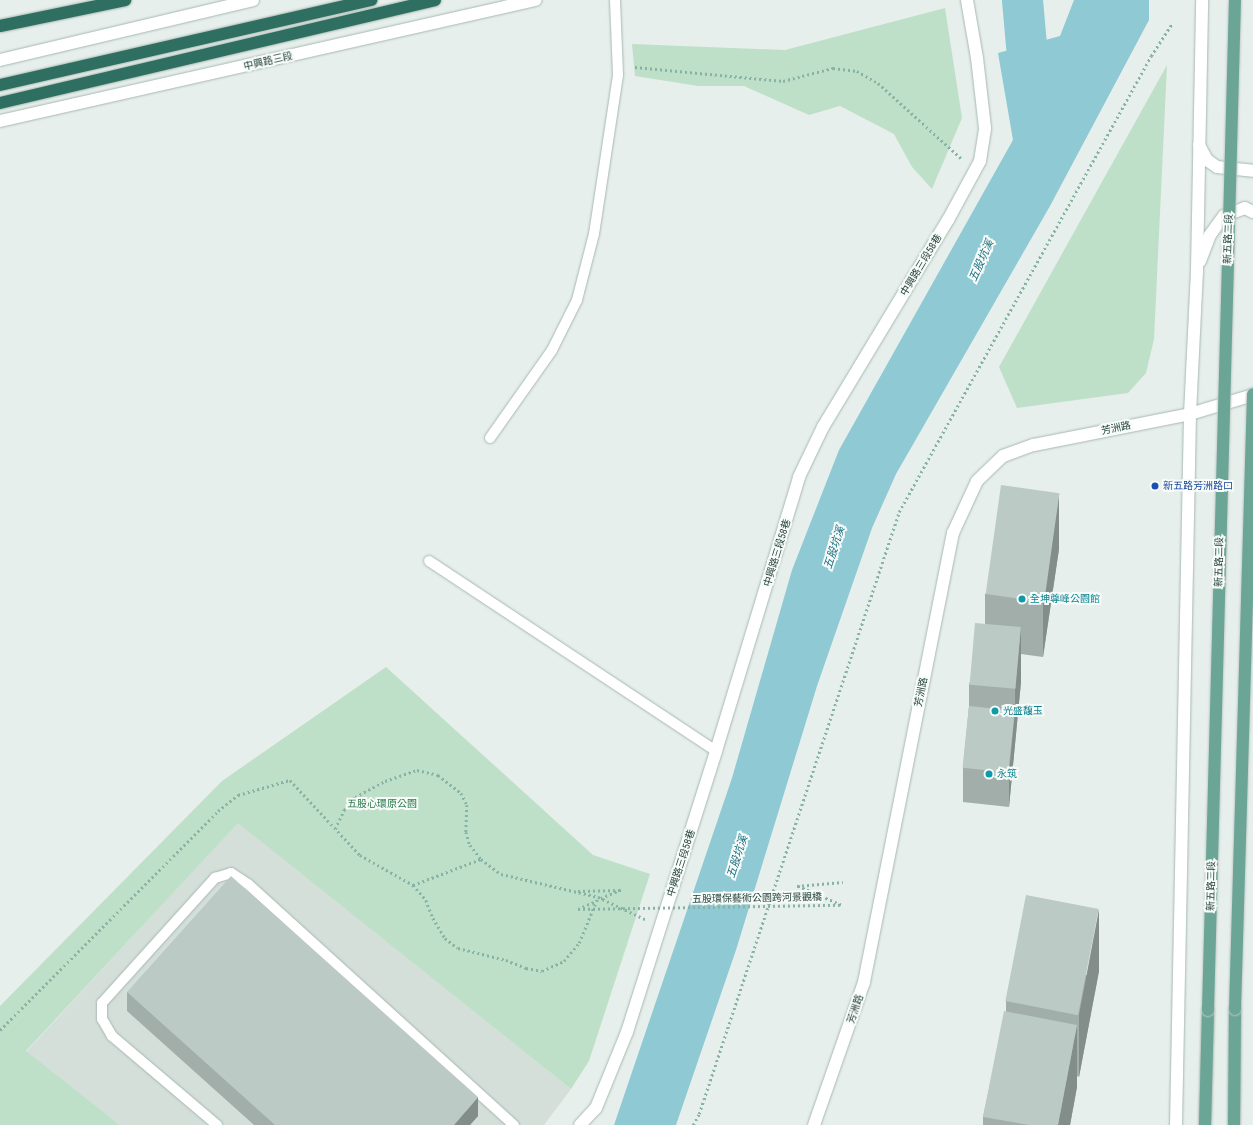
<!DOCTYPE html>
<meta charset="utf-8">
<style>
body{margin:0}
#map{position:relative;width:1253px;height:1125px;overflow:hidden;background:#e6efeb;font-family:"Roboto Condensed","Noto Sans TC",sans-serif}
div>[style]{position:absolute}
.built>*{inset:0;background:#d4dfda}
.green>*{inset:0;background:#bfe0c8}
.water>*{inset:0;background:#8ec9d4}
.river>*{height:41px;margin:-20.5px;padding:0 20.5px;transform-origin:20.5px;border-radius:20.5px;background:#8ec9d4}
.path>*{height:2.5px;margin-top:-1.25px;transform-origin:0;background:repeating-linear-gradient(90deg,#86b3a5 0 2px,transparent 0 5px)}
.roads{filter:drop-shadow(0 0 1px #a8b8b2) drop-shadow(0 0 1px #a8b8b2)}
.lane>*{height:10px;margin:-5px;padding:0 5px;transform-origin:5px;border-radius:5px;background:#fff}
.street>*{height:12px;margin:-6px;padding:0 6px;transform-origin:6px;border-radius:6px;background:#fff}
.secondary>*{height:12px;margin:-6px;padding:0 6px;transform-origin:6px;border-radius:6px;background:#fff}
.primary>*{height:12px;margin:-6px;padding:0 6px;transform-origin:6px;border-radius:6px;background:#6aa596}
.highway>*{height:12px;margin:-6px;padding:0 6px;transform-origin:6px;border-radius:6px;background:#2f6f62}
.path-bridge>*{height:2.5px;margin-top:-1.25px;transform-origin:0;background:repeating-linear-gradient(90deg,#86b3a5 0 2px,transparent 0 5px)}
.bridges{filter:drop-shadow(0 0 1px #c2cac8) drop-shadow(0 0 1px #c2cac8)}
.primary-bridge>*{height:12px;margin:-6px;padding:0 6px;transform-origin:6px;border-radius:6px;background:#6aa596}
.wall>*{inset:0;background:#a1aea9}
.shaded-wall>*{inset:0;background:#838d89}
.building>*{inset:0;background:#bbcac4;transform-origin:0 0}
.dots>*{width:11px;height:11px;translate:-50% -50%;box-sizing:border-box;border:2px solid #f7fbf9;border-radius:50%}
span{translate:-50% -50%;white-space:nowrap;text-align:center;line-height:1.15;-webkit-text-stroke:4px #f7fbf9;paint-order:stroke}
.street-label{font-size:10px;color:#24423a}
.transit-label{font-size:10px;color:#164399}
.left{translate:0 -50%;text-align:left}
.culture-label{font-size:10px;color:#0d838f}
.park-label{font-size:10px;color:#2d7a4b}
.water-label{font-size:11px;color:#1c6f80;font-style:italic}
</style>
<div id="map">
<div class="built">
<i style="clip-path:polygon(238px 822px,571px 1089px,544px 1125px,120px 1125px,26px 1052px)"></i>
</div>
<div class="green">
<i style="clip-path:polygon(945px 8px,962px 118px,932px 189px,912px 167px,894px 134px,840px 106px,809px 115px,744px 86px,698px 86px,635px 76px,632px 44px,785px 50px)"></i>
<i style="clip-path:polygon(1167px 65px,1154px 339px,1146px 373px,1128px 393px,1017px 408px,999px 367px)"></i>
<i style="clip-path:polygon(386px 667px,593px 855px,650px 874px,589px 1061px,571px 1089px,238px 823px,26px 1051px,120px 1125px,0 1125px,0 1006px,222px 781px)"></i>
</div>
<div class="water">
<i style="clip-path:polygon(1074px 0,1149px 0,1149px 20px,1050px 206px,896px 474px,872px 528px,817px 686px,736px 950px,676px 1125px,614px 1125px,732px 778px,792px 570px,839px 450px,1013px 140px,998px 53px,1060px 36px)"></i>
</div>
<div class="river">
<i style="left:1022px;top:0;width:101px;rotate:84.9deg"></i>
</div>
<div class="path">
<i style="left:635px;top:67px;width:149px;rotate:5.4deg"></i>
<i style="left:783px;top:81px;width:52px;rotate:-14.6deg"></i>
<i style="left:833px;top:68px;width:24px;rotate:7deg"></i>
<i style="left:857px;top:71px;width:24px;rotate:30deg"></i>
<i style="left:878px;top:83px;width:112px;rotate:42.1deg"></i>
<i style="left:335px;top:829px;width:21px;rotate:-65deg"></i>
<i style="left:344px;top:810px;width:17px;rotate:-50deg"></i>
<i style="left:355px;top:797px;width:34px;rotate:-28deg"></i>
<i style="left:385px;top:781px;width:34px;rotate:-19deg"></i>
<i style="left:417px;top:770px;width:22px;rotate:13deg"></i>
<i style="left:438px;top:775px;width:29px;rotate:38deg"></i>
<i style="left:461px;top:793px;width:13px;rotate:63deg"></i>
<i style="left:467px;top:805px;width:27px;rotate:92deg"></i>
<i style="left:466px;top:832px;width:14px;rotate:73deg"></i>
<i style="left:470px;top:845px;width:18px;rotate:52deg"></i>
<i style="left:413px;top:885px;width:73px;rotate:-20.9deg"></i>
<i style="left:481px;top:859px;width:25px;rotate:37deg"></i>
<i style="left:501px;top:874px;width:100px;rotate:13.3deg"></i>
<i style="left:598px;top:897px;width:52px;rotate:25.1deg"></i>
<i style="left:578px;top:891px;width:43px;rotate:-1.3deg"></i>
<i style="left:621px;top:890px;width:23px;rotate:157deg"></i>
<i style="left:841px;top:905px;width:48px;rotate:-156.6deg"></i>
<i style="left:797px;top:886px;width:46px;rotate:-5deg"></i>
<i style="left:578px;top:909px;width:20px;rotate:-24deg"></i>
<i style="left:0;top:1030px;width:309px;rotate:-45.1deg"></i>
<i style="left:218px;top:811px;width:26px;rotate:-39deg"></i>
<i style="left:238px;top:795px;width:54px;rotate:-16.1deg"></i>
<i style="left:290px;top:780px;width:103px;rotate:47deg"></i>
<i style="left:360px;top:855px;width:61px;rotate:29.5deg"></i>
<i style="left:413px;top:885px;width:20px;rotate:49deg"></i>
<i style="left:426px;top:900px;width:19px;rotate:69deg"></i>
<i style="left:433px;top:918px;width:23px;rotate:59deg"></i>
<i style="left:445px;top:938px;width:16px;rotate:38deg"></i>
<i style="left:458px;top:948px;width:49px;rotate:14deg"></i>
<i style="left:506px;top:960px;width:22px;rotate:22deg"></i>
<i style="left:526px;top:968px;width:16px;rotate:11deg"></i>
<i style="left:542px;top:971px;width:24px;rotate:-24deg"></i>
<i style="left:564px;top:961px;width:23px;rotate:-50deg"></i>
<i style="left:579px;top:943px;width:50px;rotate:-67.6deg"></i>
<i style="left:693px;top:1125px;width:13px;rotate:-61deg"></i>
<i style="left:699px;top:1114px;width:634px;rotate:-71.62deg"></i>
<i style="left:899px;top:512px;width:521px;rotate:-61.07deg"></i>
<i style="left:1151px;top:56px;width:38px;rotate:-57deg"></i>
</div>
<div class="roads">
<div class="lane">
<i style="left:490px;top:438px;width:108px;rotate:-54.8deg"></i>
<i style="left:552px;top:350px;width:56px;rotate:-63.4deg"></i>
<i style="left:577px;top:300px;width:68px;rotate:-75.6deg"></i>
<i style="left:594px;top:234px;width:161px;rotate:-81.4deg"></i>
<i style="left:618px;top:75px;width:75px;rotate:-92.3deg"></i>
<i style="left:429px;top:561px;width:344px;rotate:33.5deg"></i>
<i style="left:217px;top:1125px;width:138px;rotate:-139.7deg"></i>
<i style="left:112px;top:1036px;width:20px;rotate:-120deg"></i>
<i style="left:102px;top:1019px;width:16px;rotate:-90deg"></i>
<i style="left:102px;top:1003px;width:169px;rotate:-47.9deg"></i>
<i style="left:215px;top:878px;width:17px;rotate:-17deg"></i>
<i style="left:231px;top:873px;width:20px;rotate:33deg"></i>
<i style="left:248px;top:884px;width:359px;rotate:42.2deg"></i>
</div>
<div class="street">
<i style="left:580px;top:1125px;width:23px;rotate:-47deg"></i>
<i style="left:596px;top:1108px;width:82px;rotate:-67.8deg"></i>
<i style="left:627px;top:1032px;width:295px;rotate:-72.4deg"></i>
<i style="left:716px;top:751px;width:286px;rotate:-73.1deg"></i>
<i style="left:799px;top:477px;width:55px;rotate:-64.4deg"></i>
<i style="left:823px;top:427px;width:242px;rotate:-58.9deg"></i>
<i style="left:948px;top:220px;width:67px;rotate:-61.5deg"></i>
<i style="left:980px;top:161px;width:33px;rotate:-81deg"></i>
<i style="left:985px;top:128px;width:70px;rotate:-96.5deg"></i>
<i style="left:977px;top:58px;width:59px;rotate:-99.8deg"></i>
<i style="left:814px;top:1125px;width:151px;rotate:-70.7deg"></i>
<i style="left:864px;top:982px;width:458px;rotate:-78.8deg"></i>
<i style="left:953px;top:533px;width:57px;rotate:-65.2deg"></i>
<i style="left:977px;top:481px;width:36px;rotate:-44deg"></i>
<i style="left:1003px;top:456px;width:33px;rotate:-20deg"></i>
<i style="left:1034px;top:445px;width:159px;rotate:-11.2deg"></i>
<i style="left:1190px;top:414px;width:66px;rotate:-16.8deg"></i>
</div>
<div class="secondary">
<i style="left:0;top:60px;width:260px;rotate:-13.3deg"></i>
<i style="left:0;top:121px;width:549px;rotate:-12.74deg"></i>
<i style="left:1199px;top:145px;width:17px;rotate:62deg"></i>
<i style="left:1207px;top:160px;width:12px;rotate:35deg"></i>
<i style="left:1217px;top:167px;width:36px;rotate:6deg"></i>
<i style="left:1200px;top:261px;width:28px;rotate:-69deg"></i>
<i style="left:1210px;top:235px;width:24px;rotate:-54deg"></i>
<i style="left:1224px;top:216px;width:22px;rotate:-21deg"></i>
<i style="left:1245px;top:208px;width:9px;rotate:27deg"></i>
<i style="left:1176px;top:1125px;width:711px;rotate:-88.87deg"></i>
<i style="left:1190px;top:414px;width:145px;rotate:-87.2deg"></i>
<i style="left:1197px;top:269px;width:269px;rotate:-88.9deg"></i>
</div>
<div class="primary">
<i style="left:1205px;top:1125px;width:115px;rotate:-88.5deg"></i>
<i style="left:1234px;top:1125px;width:116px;rotate:-89.5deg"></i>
</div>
<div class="highway">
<i style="left:0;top:26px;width:128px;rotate:-11.7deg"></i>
<i style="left:0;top:85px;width:381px;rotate:-12.9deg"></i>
<i style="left:0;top:103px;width:447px;rotate:-13.3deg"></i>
</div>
</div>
<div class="path-bridge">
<i style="left:578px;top:909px;width:263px;rotate:-0.9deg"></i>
</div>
<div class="bridges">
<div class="primary-bridge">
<i style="left:1235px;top:1009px;width:615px;rotate:-88.32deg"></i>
<i style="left:1208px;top:1010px;width:1010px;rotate:-88.47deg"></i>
</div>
</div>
<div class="wall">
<i style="clip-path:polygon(1059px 549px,1043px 657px,1021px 654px,1021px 682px,1009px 807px,963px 802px,963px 768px,969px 706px,969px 685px,985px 624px,985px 594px)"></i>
<i style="clip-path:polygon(1099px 971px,1079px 1077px,1077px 1076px,1077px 1087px,1070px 1125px,983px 1125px,983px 1117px,1006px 1011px,1006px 1001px)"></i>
<i style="clip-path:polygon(127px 992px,478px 1116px,470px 1125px,254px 1125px,127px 1011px)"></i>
</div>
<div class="shaded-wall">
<i style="clip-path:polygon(1059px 493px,1059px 549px,1043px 657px,1043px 602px)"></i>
<i style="clip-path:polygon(1021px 627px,1021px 682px,1009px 807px,1009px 773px,1015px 711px,1015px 689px)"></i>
<i style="clip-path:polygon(1099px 909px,1099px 971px,1079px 1077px,1079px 1015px)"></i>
<i style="clip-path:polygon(1077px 1025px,1077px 1087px,1070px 1125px,1058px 1125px)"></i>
<i style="clip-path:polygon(478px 1097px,478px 1116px,470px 1125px,454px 1125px)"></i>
</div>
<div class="building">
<i style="left:1001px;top:485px;width:59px;height:110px;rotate:8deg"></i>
<i style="left:975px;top:623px;width:46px;height:62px;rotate:5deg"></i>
<i style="left:969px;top:706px;width:46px;height:62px;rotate:6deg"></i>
<i style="clip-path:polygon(231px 876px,478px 1097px,454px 1125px,275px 1125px,127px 992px)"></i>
<i style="left:1026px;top:895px;width:74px;height:108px;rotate:11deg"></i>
<i style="clip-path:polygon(1004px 1011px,1077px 1025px,1058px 1125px,1029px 1125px,983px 1117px)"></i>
</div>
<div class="dots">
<i style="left:1155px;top:486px;background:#1a4fb4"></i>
<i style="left:1022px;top:599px;background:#0f9aa8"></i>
<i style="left:995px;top:711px;background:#0f9aa8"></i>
<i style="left:989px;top:774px;background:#0f9aa8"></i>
</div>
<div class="street-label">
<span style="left:268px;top:61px;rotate:-13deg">中興路三段</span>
<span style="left:1228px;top:239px;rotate:-88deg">新五路二段</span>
<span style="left:921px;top:265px;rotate:-59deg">中興路三段58巷</span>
<span style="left:1116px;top:428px;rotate:-12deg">芳洲路</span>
<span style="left:777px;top:553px;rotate:-73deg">中興路三段58巷</span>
<span style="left:1219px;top:562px;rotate:-89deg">新五路二段</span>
<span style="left:921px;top:692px;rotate:-79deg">芳洲路</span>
<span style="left:681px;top:863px;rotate:-72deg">中興路三段58巷</span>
<span style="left:1211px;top:886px;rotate:-89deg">新五路二段</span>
<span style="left:757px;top:898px;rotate:-1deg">五股環保藝術公園跨河景觀橋</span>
<span style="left:855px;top:1009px;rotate:-71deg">芳洲路</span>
</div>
<div class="transit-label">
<span class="left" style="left:1163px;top:486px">新五路芳洲路口</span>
</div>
<div class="culture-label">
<span class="left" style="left:1030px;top:599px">全坤尊峰公園館</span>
<span class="left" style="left:1003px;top:711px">光盛馥玉</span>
<span class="left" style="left:997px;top:774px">永筑</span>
</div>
<div class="park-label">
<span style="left:382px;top:804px">五股心環原公園</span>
</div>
<div class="water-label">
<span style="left:982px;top:261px;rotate:-66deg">五股坑溪</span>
<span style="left:835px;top:548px;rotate:-72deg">五股坑溪</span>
<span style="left:738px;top:857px;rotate:-72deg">五股坑溪</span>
</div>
</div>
